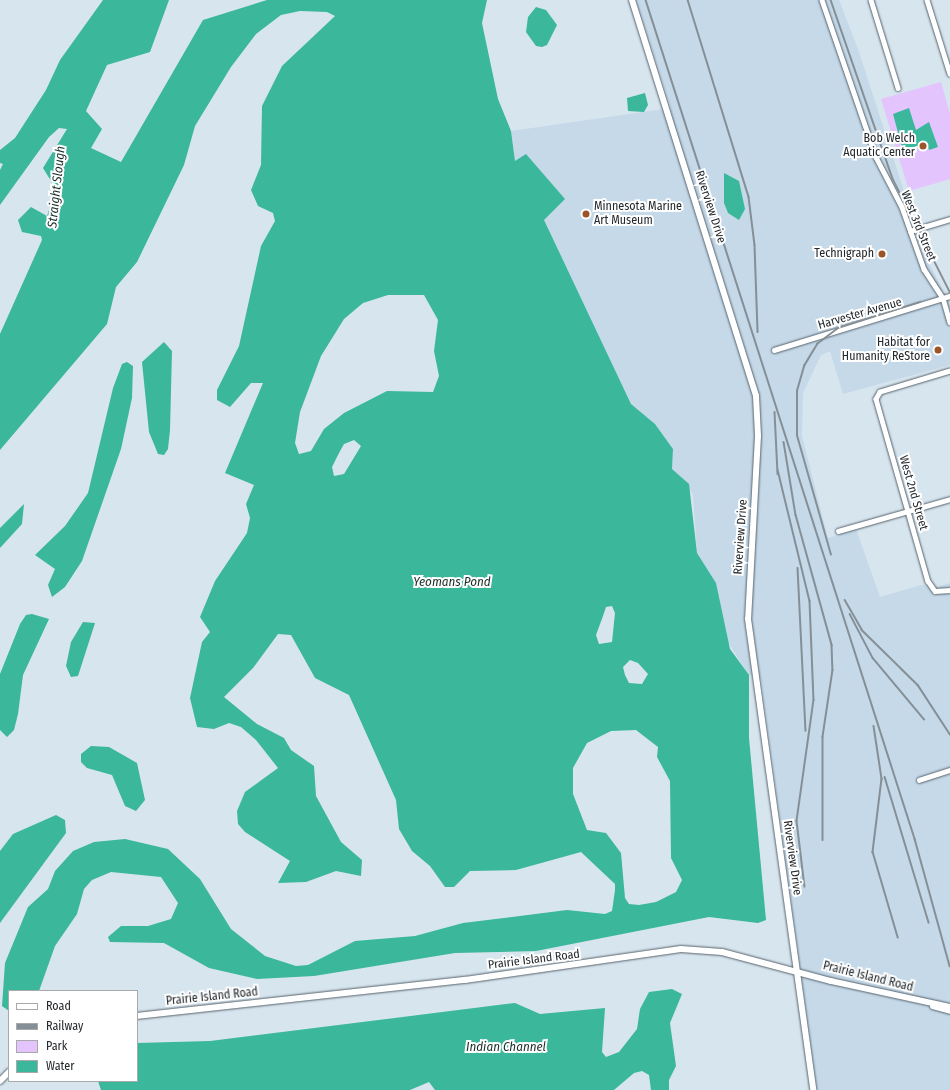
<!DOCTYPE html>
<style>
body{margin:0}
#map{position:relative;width:950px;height:1090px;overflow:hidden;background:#d7e5ef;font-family:"Fira Sans Condensed",sans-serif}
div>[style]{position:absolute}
.built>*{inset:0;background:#c5d9e9}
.green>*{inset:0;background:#e4c4fd}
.water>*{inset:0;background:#3bb79b}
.roads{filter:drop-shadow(0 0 1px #57636c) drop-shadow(0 0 1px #57636c)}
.street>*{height:4.5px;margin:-2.25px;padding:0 2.25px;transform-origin:2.25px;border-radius:2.25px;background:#fff}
.secondary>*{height:6px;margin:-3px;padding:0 3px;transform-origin:3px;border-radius:3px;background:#fff}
.rail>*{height:1.5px;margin:-0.75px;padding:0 0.75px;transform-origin:0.75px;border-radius:0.75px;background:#858f96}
.dots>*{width:11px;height:11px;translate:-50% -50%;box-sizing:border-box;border:2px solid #fff;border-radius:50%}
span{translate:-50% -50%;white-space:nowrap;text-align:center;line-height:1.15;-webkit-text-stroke:4px #fff;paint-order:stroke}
.poi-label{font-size:12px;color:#23282c}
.right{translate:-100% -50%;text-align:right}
.left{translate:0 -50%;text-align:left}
.street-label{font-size:12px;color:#23282c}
.water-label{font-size:13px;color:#1a2f29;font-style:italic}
.legend{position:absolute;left:8px;top:990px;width:130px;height:92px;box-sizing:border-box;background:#fff;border:1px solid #a7a9ab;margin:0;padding:5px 7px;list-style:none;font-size:12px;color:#23282c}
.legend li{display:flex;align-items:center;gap:8px;height:20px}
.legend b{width:20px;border:1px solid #a7a9ab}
</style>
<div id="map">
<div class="built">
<i style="clip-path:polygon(636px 0,839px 0,859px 52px,924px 253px,950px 305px,950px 365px,843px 394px,830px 351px,821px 355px,803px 393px,802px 436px,828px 538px,856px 529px,880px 597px,921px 585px,938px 587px,950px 583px,950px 1090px,817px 1090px,761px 679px,748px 674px,726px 639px,716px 584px,697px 553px,693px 494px,672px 469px,673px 449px,655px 424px,631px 404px,515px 161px,511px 131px,671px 108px)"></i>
</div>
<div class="green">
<i style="clip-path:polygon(941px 82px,950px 114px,950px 179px,909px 191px,881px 99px)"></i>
</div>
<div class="water">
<i style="clip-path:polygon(evenodd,103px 0,169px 0,150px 52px,107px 65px,86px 111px,102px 129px,91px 148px,121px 162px,203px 20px,267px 0,487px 0,482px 23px,498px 99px,511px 131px,515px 161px,526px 154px,565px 199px,544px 220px,631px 404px,655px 424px,673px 449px,672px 469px,689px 484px,697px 553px,716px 583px,730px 649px,749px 675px,749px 738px,766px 920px,758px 923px,709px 917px,536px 951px,455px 953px,314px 976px,257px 979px,209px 968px,164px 943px,110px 942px,108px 937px,121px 926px,148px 926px,171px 919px,178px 903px,161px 877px,111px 872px,92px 880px,84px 889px,77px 914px,55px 946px,39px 991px,9px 991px,9px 1011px,2px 1006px,5px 963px,28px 907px,48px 889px,55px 871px,73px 851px,94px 842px,125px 839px,168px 849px,200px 879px,231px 929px,265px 956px,296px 966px,308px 965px,355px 941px,415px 936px,463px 923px,567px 910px,605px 914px,612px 911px,615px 890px,615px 884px,581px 852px,516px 870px,470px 871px,454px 887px,445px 887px,430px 866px,412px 851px,399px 829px,396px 800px,349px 695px,315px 678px,291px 635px,278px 634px,253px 668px,224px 697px,257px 724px,284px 738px,291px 750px,314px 766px,316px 796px,341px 842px,362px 860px,361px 876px,336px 871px,306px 882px,278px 883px,290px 861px,245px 832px,238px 824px,237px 811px,245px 792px,278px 768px,256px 740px,241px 727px,229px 723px,214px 729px,197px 727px,190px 698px,202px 642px,210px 632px,200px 617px,215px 581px,247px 533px,250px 518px,246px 504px,254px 485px,225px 473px,263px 383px,251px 383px,230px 407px,217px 400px,217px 390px,239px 346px,261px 246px,275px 221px,273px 213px,258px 206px,251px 190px,261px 165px,262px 106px,282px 66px,335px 16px,327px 12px,300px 11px,281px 15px,256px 34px,231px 67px,195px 126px,184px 165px,137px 262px,116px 287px,107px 324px,0 450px,0 334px,42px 240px,41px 236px,22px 232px,18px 220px,31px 207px,47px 216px,56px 189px,43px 168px,67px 129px,59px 128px,49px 137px,0 205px,0 170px,3px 164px,0 163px,0 150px,15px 138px,46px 90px,60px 60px,103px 0,388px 295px,424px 295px,438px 320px,434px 351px,439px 376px,433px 392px,387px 391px,344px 413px,324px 429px,311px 451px,299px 454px,295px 443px,300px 412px,321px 356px,344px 319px,363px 303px,388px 295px,103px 0,354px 440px,361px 446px,344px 474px,334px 476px,332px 467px,339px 453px,344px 444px,354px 440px,103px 0,612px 606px,615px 613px,612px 642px,599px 644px,596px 635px,603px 616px,606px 607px,612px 606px,103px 0,630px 660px,638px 663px,648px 674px,642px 684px,629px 683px,625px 675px,623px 667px,630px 660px,103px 0,636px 730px,658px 747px,657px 757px,670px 781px,671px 858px,682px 880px,676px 892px,656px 902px,639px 905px,629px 904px,625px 898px,621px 853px,606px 833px,587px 830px,573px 794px,573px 768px,587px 743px,611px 731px,636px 730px)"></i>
<i style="clip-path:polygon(536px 7px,546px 10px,557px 25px,547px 45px,542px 47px,536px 46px,526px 32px,528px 17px)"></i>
<i style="clip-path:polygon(645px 93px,648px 105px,644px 112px,628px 111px,627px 98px)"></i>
<i style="clip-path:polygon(909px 108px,916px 130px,929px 122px,938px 147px,929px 150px,927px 143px,903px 151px,893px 114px)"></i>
<i style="clip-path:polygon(724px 173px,739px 181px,745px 209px,739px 220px,728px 213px,724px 203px)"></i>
<i style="clip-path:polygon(164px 342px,172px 351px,170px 430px,168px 449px,164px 455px,158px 454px,149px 432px,142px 362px)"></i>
<i style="clip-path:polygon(127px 362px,133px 366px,132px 398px,121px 449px,82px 561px,65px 587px,52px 597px,48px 585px,55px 569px,35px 555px,65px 526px,88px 493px,113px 388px,122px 364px)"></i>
<i style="clip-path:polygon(24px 504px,22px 524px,0 548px,0 528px)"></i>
<i style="clip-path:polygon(32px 614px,49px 619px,23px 675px,18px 714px,14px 730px,7px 737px,0 730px,0 674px,20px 624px,26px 615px)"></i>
<i style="clip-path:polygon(83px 622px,95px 623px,78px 676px,71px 677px,66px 666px,71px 642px)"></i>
<i style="clip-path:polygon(91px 746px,109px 747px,137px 763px,145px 800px,136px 811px,125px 806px,112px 775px,87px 768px,81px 762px,81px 754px)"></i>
<i style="clip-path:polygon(56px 815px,65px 820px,66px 833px,0 923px,0 851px,13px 834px)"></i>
<i style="clip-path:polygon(672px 989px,682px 994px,670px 1023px,676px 1066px,669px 1080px,669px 1090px,651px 1090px,649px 1075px,642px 1071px,634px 1073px,614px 1090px,435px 1090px,429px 1082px,410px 1090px,101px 1090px,98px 1081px,137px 1081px,137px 1043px,210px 1041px,515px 1003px,540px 1014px,605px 1008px,602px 1052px,606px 1057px,619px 1052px,637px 1029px,640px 1009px,649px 992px)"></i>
</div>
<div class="roads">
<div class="street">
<i style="left:822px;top:0;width:166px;rotate:71deg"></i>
<i style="left:876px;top:157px;width:56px;rotate:62.5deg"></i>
<i style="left:902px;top:207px;width:66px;rotate:70.5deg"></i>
<i style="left:924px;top:269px;width:35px;rotate:57deg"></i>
<i style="left:943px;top:298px;width:25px;rotate:74deg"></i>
<i style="left:871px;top:0;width:92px;rotate:72.9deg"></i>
<i style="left:927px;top:0;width:77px;rotate:72.7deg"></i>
<i style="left:910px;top:231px;width:42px;rotate:-16.7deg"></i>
<i style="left:774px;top:350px;width:184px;rotate:-17.1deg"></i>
<i style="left:950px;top:371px;width:73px;rotate:163.3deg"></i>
<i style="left:880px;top:392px;width:8px;rotate:120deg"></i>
<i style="left:876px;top:399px;width:189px;rotate:74.1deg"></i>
<i style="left:928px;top:581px;width:12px;rotate:55deg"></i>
<i style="left:935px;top:591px;width:15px;rotate:-4deg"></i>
<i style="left:838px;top:531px;width:116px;rotate:-15.9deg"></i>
<i style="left:919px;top:780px;width:33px;rotate:-18deg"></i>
</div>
<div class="secondary">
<i style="left:632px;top:0;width:415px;rotate:72.6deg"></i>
<i style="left:756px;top:396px;width:40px;rotate:87.1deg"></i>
<i style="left:758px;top:436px;width:183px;rotate:93.1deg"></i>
<i style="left:748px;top:619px;width:475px;rotate:82.1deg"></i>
<i style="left:933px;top:1006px;width:18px;rotate:16deg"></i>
<i style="left:137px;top:1016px;width:330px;rotate:-6.3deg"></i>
<i style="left:465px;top:980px;width:218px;rotate:-8.2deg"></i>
<i style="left:681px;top:949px;width:41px;rotate:4.2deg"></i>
<i style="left:722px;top:952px;width:113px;rotate:14.9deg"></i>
<i style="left:831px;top:981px;width:122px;rotate:12.3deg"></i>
<i style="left:0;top:1081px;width:13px;rotate:-45deg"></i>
</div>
</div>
<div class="rail">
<i style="left:646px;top:0;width:881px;rotate:72.22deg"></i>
<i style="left:915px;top:839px;width:132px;rotate:74.6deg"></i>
<i style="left:688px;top:0;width:206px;rotate:72.8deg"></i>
<i style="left:749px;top:197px;width:48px;rotate:82.9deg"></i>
<i style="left:755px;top:245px;width:87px;rotate:88deg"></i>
<i style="left:831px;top:0;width:189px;rotate:70.9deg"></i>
<i style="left:893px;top:179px;width:127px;rotate:63.2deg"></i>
<i style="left:775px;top:412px;width:62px;rotate:87.2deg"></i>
<i style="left:784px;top:442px;width:74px;rotate:80.7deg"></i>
<i style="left:796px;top:515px;width:135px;rotate:74.5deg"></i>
<i style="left:832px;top:645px;width:25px;rotate:88deg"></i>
<i style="left:833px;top:670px;width:68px;rotate:98.5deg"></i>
<i style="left:823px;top:737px;width:103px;rotate:90deg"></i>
<i style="left:778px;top:470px;width:135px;rotate:76.3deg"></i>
<i style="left:810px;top:601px;width:99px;rotate:87.7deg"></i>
<i style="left:814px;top:700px;width:122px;rotate:98deg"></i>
<i style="left:797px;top:821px;width:66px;rotate:83.1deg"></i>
<i style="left:831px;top:555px;width:124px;rotate:-105.9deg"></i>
<i style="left:797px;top:436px;width:45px;rotate:-90deg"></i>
<i style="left:797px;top:391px;width:26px;rotate:-74deg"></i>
<i style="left:804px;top:366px;width:26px;rotate:-59deg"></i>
<i style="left:817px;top:344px;width:26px;rotate:-37deg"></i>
<i style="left:838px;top:328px;width:86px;rotate:-17.6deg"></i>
<i style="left:798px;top:568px;width:163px;rotate:87.2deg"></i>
<i style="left:845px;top:600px;width:34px;rotate:60deg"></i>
<i style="left:862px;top:630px;width:78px;rotate:44.5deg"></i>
<i style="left:918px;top:685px;width:59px;rotate:56.9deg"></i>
<i style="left:850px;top:614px;width:50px;rotate:62.4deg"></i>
<i style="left:873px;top:658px;width:80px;rotate:50.1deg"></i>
<i style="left:874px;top:726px;width:54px;rotate:81.4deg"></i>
<i style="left:882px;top:779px;width:74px;rotate:97deg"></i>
<i style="left:873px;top:852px;width:89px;rotate:73.6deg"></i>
<i style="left:885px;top:777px;width:152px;rotate:73.2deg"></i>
</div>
<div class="dots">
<i style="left:923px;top:146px;background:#9a5629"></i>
<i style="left:586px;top:214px;background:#9a5629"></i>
<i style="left:882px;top:254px;background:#9a5629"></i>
<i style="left:938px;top:350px;background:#9a5629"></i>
</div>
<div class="poi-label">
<span class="right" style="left:915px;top:146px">Bob Welch<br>Aquatic Center</span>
<span class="left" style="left:594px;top:214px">Minnesota Marine<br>Art Museum</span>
<span class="right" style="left:874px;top:254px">Technigraph</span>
<span class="right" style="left:930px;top:350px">Habitat for<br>Humanity ReStore</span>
</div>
<div class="street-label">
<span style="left:710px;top:207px;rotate:72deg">Riverview Drive</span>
<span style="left:918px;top:226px;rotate:68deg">West 3rd Street</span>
<span style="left:860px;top:314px;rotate:-16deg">Harvester Avenue</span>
<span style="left:913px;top:493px;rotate:74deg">West 2nd Street</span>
<span style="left:741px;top:537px;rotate:-86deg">Riverview Drive</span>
<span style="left:792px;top:858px;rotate:82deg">Riverview Drive</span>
<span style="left:534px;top:960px;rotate:-7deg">Prairie Island Road</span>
<span style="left:868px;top:977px;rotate:14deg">Prairie Island Road</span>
<span style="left:212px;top:997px;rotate:-6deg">Prairie Island Road</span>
</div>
<div class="water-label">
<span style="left:57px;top:187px;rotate:-84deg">Straight Slough</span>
<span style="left:452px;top:582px">Yeomans Pond</span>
<span style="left:506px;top:1047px">Indian Channel</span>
</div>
<ul class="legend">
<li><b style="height:5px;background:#fff"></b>Road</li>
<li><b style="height:5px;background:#858f96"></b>Railway</li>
<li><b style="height:11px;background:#e4c4fd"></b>Park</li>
<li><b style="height:11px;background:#3bb79b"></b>Water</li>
</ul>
</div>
